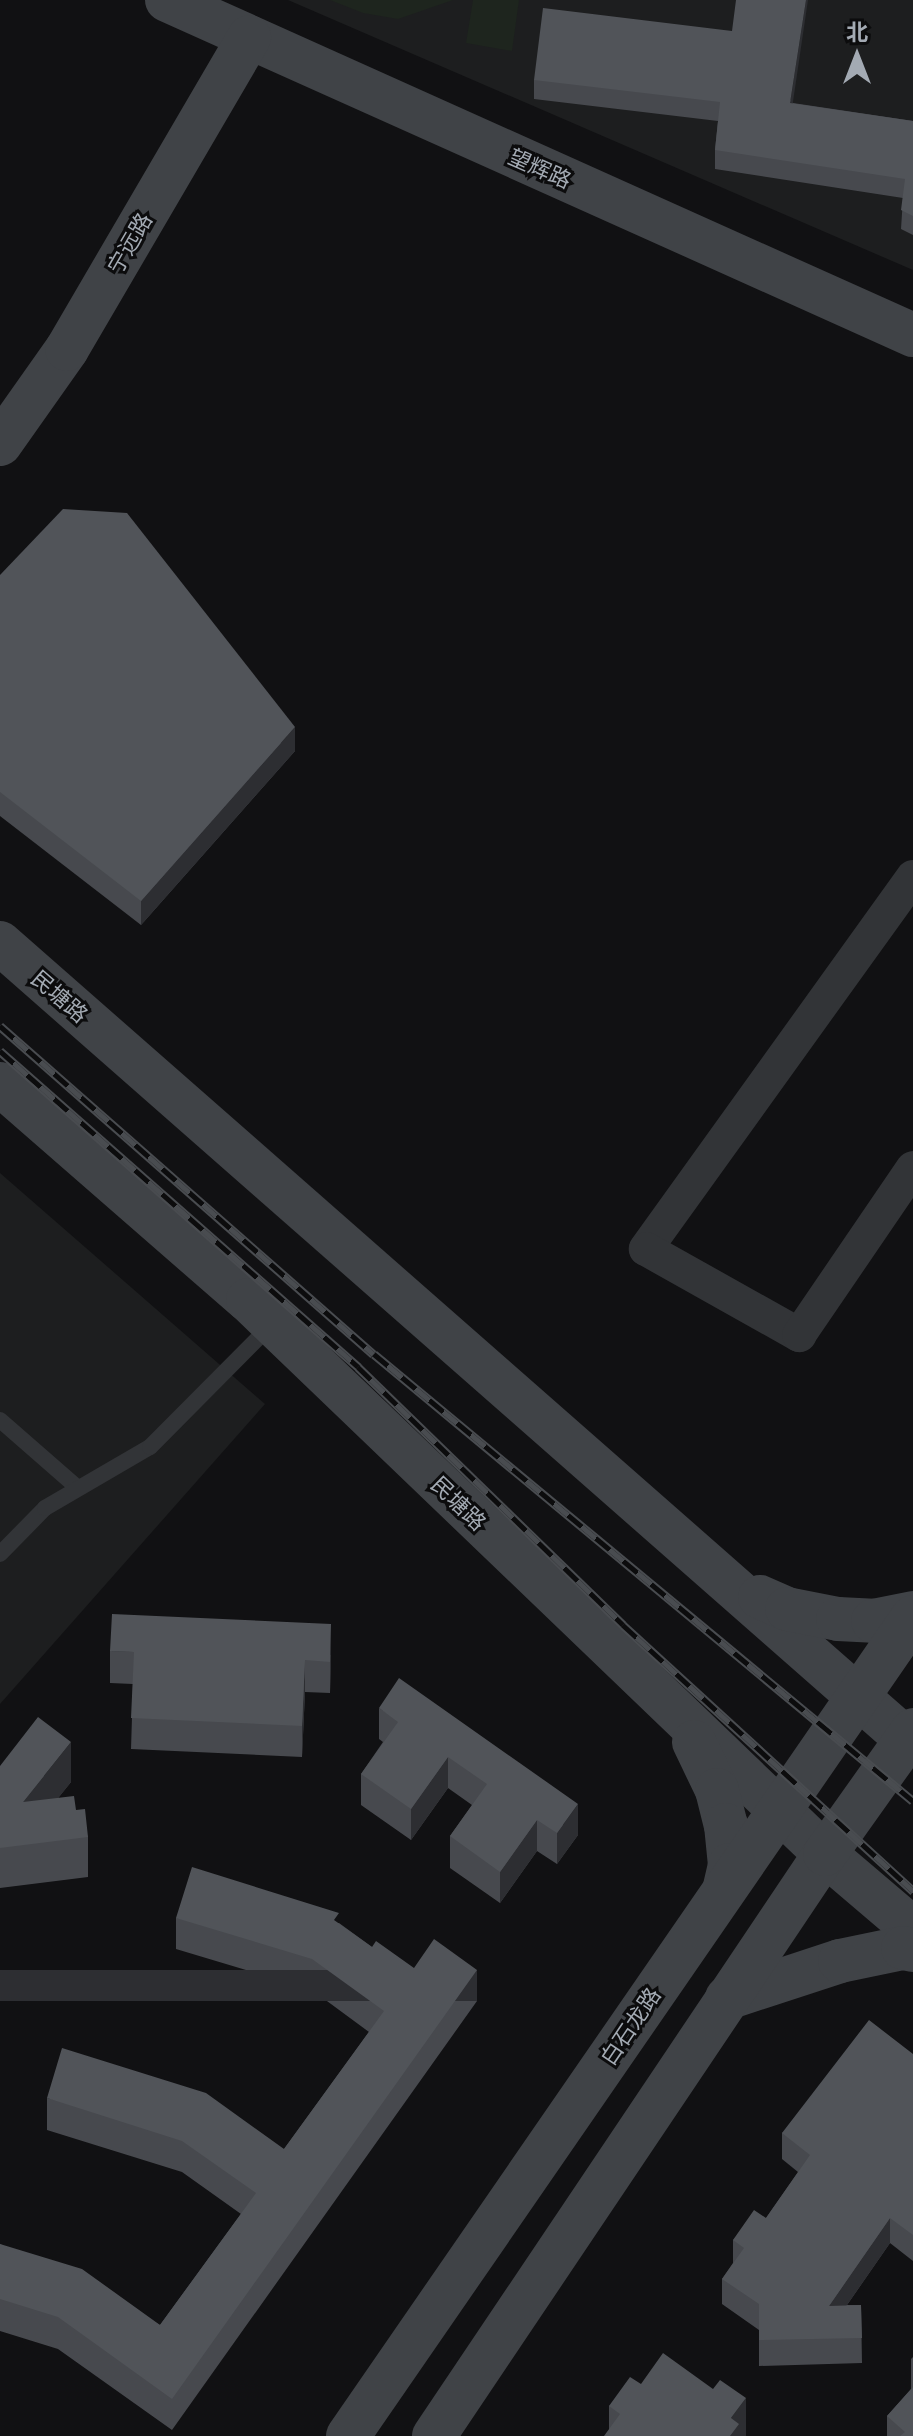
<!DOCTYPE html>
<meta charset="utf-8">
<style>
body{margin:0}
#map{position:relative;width:913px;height:2436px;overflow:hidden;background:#111113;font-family:"Golos Text","Noto Sans SC",sans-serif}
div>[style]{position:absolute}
.built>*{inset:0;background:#1d1e1f}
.green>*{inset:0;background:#1e251e}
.lane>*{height:16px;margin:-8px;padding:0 8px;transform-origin:8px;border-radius:8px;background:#323437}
.street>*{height:34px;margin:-17px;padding:0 17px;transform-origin:17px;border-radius:17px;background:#323437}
.secondary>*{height:44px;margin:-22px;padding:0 22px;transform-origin:22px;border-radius:22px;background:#404347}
.rail>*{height:9px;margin-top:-4.5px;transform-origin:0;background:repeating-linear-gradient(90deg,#0c0c0d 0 18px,#494c50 0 36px);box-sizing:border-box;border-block:2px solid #494c50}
.wall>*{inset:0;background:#47494e}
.shaded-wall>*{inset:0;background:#2d2e32;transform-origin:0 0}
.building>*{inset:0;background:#515459}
span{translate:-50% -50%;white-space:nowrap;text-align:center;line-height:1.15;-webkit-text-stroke:6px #0c0c0d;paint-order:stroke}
.street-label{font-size:22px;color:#a3aab3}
.north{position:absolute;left:817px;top:16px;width:80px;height:80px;-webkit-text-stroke:6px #0c0c0d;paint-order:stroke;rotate:0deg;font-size:22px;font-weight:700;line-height:32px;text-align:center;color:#a3aab3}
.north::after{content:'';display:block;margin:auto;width:28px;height:36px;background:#a3aab3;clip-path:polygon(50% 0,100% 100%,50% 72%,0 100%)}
</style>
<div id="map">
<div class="built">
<i style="clip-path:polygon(288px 0,913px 0,913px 270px)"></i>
<i style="clip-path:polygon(0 1173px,265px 1404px,0 1704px)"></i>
</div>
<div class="green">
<i style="clip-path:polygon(330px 0,453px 0,398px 19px,363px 13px)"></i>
<i style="clip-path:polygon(473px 0,519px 0,512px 51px,466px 43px)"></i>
</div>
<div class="lane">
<i style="left:0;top:1420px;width:103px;rotate:41.1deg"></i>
<i style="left:0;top:1554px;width:64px;rotate:-45.6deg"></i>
<i style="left:45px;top:1508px;width:121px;rotate:-30.2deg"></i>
<i style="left:150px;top:1447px;width:172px;rotate:-45.2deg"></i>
</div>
<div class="street">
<i style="left:913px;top:877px;width:458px;rotate:125.7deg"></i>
<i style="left:646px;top:1249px;width:176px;rotate:29.3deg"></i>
<i style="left:799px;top:1335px;width:202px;rotate:-55.7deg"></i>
</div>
<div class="secondary">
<i style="left:167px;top:0;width:818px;rotate:24.18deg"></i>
<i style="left:0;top:444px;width:116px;rotate:-54.8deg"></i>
<i style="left:67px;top:349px;width:361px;rotate:-59.7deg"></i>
<i style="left:0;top:943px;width:1215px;rotate:41.3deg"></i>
<i style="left:0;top:1084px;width:329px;rotate:41.1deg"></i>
<i style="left:248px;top:1300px;width:800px;rotate:43.83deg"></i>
<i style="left:825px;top:1854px;width:116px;rotate:40.4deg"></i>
<i style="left:760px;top:1597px;width:30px;rotate:24deg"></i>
<i style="left:787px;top:1609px;width:52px;rotate:11.1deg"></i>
<i style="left:838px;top:1619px;width:35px;rotate:3deg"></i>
<i style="left:873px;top:1621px;width:41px;rotate:-11.3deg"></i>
<i style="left:694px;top:1742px;width:53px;rotate:64.4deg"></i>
<i style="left:717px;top:1790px;width:36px;rotate:76deg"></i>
<i style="left:726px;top:1825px;width:40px;rotate:84.3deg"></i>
<i style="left:730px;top:1865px;width:23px;rotate:103deg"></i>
<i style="left:727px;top:1998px;width:119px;rotate:-18.1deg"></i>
<i style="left:840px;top:1961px;width:64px;rotate:-11.7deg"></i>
<i style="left:903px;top:1948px;width:10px;rotate:11deg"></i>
<i style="left:348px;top:2436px;width:995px;rotate:-55.4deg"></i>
<i style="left:434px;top:2436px;width:701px;rotate:-56.11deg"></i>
<i style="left:825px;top:1854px;width:152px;rotate:-54.6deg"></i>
</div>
<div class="rail">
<i style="left:0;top:1026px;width:497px;rotate:41.3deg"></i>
<i style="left:374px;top:1354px;width:700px;rotate:39.67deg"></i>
<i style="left:0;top:1051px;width:478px;rotate:41.4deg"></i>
<i style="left:358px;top:1367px;width:370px;rotate:44.2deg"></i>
<i style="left:623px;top:1625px;width:394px;rotate:42.5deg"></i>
</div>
<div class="wall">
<i style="clip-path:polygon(732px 31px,793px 103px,913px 121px,913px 235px,901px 229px,903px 198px,715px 169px,715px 150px,718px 121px,534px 99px,534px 80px)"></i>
<i style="clip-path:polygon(0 575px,295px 751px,141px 925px,0 816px)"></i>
<i style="clip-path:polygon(110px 1651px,331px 1655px,330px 1693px,305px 1692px,302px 1757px,131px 1749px,133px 1684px,110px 1683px)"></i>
<i style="clip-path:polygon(379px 1708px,578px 1835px,557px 1864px,537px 1851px,500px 1903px,450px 1868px,450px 1836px,472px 1805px,448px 1788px,411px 1840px,361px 1805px,361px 1774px,383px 1742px,379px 1739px)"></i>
<i style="clip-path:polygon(0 1766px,71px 1782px,58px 1798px,76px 1810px,88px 1837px,88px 1877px,0 1888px)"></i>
<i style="clip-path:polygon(176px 1918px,339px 1923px,372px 1947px,477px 2001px,172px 2430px,58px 2349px,0 2331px,0 2244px,160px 2325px,241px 2214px,182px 2172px,47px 2130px,47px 2098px,284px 2149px,369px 2032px,312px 1990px,176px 1949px)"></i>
<i style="clip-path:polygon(913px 2054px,913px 2261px,890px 2243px,847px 2305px,861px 2305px,862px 2363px,759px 2366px,759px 2330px,722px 2304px,722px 2279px,733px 2263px,733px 2240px,766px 2218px,798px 2172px,782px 2159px,782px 2133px)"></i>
<i style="clip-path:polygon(913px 2357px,913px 2436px,887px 2436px,887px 2416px,911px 2389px,911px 2359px)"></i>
<i style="clip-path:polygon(641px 2384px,746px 2436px,609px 2429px,609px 2406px)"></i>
</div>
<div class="shaded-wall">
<i style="clip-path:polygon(806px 0,808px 0,790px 122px,790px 103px)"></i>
<i style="clip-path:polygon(295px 727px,295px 751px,141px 925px,141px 901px)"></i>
<i style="clip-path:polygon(331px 1624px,331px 1655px,330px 1693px,330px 1662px)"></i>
<i style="clip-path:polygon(305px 1660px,305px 1692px,302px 1757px,302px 1726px)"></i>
<i style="clip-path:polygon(71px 1742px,71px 1782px,23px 1842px,23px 1802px)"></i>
<i style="clip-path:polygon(448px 1757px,448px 1788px,411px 1840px,411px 1809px)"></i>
<i style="clip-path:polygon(578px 1804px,578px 1835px,557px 1864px,557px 1833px)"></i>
<i style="clip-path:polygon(537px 1820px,537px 1851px,500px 1903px,500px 1872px)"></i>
<i style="left:477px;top:1970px;width:31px;height:526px;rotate:90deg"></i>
<i style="clip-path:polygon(890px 2218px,890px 2243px,829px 2331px,829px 2306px)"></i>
<i style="clip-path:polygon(746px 2398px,746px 2436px,730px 2436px,731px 2418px)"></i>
</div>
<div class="building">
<i style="clip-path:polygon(736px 0,806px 0,790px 103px,913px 121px,913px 216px,901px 210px,905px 179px,715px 150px,720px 102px,534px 80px,543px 8px,732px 31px)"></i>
<i style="clip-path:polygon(63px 509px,127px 513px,295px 727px,141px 901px,0 792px,0 575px)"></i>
<i style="clip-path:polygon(112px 1614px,331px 1624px,330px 1662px,305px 1660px,302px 1726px,131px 1718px,134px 1652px,110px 1651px)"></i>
<i style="clip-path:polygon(399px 1678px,578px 1804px,557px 1833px,537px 1820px,500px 1872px,450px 1836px,487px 1784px,448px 1757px,411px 1809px,361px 1774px,398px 1722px,379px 1708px)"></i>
<i style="clip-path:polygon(38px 1717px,71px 1742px,23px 1802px,74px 1796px,76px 1810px,85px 1809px,88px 1837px,0 1848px,0 1766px)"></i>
<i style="clip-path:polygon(192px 1867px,339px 1913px,334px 1920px,372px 1947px,376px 1941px,414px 1968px,434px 1939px,477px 1970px,172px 2399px,58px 2317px,0 2299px,0 2244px,82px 2269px,160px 2325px,256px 2193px,182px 2141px,47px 2098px,62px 2048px,206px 2093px,284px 2149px,384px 2011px,312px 1959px,176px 1918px)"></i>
<i style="clip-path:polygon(869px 2020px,913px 2054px,913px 2235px,890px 2218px,829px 2306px,861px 2305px,862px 2338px,759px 2340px,759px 2304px,722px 2279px,744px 2248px,733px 2240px,754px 2210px,766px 2218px,810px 2155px,782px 2133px)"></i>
<i style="clip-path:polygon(663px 2353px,713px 2389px,720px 2380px,746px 2398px,731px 2418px,739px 2424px,730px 2436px,604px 2436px,620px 2414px,609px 2406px,630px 2377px,641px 2384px)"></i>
<i style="clip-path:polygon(913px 2387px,913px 2436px,900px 2436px,905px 2432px,887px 2416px)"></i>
</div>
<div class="street-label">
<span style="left:540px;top:168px;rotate:24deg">望辉路</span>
<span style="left:129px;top:243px;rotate:-60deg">宁远路</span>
<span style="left:60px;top:996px;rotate:41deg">民塘路</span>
<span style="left:459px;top:1503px;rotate:44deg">民塘路</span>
<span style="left:630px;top:2026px;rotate:-56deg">白石龙路</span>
</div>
<div class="north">北</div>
</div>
